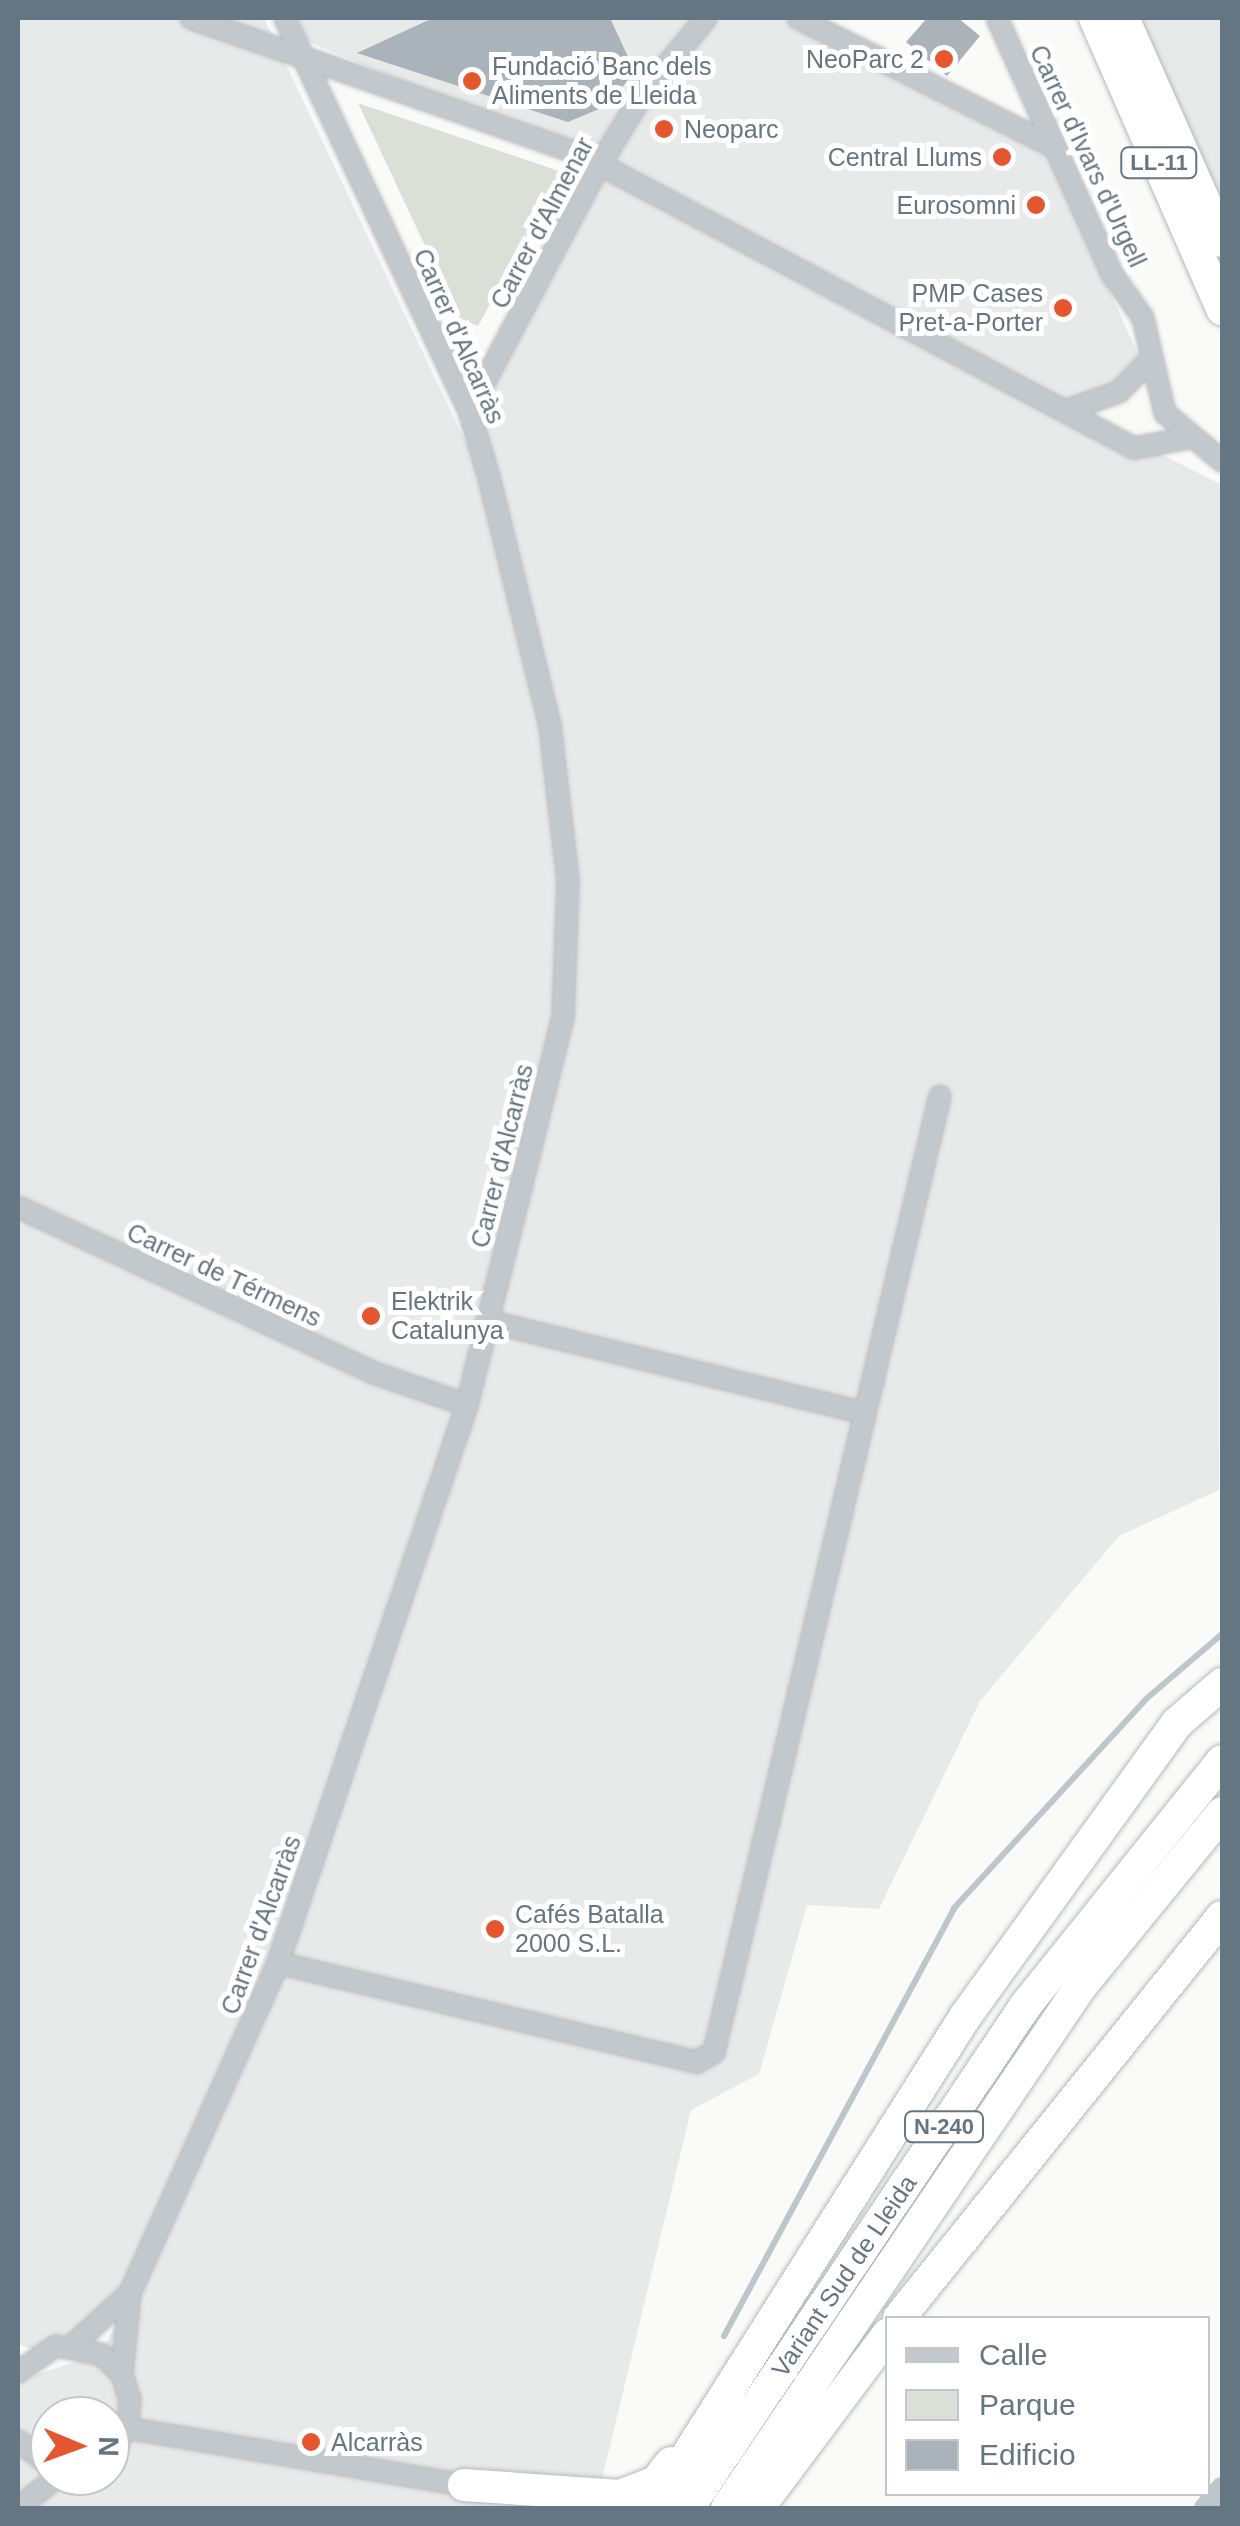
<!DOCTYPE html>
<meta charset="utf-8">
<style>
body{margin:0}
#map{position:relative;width:1240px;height:2526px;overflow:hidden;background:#fafaf8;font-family:Helvetica,sans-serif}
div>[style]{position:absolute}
.built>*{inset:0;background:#e8e9e9}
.green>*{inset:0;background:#dadfd7}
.stream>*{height:6px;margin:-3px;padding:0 3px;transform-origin:3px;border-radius:3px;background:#bbc7cb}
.canal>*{height:22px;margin:-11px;padding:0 11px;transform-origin:11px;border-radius:11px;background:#bbc7cb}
.building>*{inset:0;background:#aab3b9}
.roads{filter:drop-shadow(0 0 2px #b4b9bd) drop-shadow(0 0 2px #b4b9bd)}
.minor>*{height:20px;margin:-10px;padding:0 10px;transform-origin:10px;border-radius:10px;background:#c3c8cc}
.trunk>*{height:32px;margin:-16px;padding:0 16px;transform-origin:16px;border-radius:16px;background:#fff}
.dots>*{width:28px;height:28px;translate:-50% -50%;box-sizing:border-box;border:5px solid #fff;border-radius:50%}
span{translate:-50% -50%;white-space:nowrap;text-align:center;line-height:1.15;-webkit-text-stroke:10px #fff;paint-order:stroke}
.shield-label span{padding:2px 8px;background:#fff;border:2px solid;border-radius:8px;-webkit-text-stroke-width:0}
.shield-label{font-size:22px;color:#657683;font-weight:700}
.poi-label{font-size:25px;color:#657683}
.right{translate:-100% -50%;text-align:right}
.left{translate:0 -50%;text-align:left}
.street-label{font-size:25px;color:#657683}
.frame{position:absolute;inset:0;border:20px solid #657683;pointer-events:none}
.legend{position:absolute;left:885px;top:2316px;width:325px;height:180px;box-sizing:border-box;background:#fff;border:2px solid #c1c8cd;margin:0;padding:12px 18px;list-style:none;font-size:30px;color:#657683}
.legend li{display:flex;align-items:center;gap:20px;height:50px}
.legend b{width:50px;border:2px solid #c1c8cd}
.north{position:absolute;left:30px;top:2396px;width:100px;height:100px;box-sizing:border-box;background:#fff;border:2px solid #c1c8cd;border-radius:50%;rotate:91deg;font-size:28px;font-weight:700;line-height:40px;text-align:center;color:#657683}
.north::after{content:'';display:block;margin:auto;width:35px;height:45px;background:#e4572e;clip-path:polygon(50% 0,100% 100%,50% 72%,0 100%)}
</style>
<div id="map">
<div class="built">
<i style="clip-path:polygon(evenodd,18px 18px,264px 18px,493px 500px,469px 411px,600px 164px,307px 41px,297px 18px,808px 18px,1040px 134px,1145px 370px,1073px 409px,1222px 485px,1219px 1490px,1119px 1536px,980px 1701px,879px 1909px,807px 1905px,759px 2074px,691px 2110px,595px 2508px,18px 2508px,18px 2380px,101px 2354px,143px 2267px,84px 2335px,40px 2352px,18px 2344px,18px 18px,50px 2416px,110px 2416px,110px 2476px,50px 2476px,50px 2416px)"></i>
<i style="clip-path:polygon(1123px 18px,1222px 18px,1222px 253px)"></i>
</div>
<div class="green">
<i style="clip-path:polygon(358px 103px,562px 172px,478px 326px,459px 318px)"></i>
</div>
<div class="stream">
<i style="left:724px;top:2336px;width:486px;rotate:-61.7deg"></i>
<i style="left:954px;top:1908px;width:284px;rotate:-47.4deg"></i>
<i style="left:1146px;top:1699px;width:100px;rotate:-40.5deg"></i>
</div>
<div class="canal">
<i style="left:1205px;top:2508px;width:26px;rotate:-50deg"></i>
</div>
<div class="building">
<i style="clip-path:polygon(433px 18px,610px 18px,635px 72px,606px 106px,568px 122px,357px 53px)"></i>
<i style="clip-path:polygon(927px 18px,958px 18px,980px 36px,947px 76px,906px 42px)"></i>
</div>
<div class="roads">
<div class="minor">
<i style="left:191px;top:18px;width:414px;rotate:19.3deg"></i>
<i style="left:582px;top:155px;width:625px;rotate:27.96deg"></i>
<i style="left:1134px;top:448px;width:55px;rotate:-10.5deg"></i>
<i style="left:798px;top:18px;width:285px;rotate:26.7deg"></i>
<i style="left:997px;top:18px;width:281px;rotate:65.8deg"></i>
<i style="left:1112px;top:274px;width:54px;rotate:54.8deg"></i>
<i style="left:1143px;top:318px;width:98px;rotate:77deg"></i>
<i style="left:1165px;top:413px;width:75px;rotate:40.1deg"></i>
<i style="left:1068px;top:410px;width:54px;rotate:-19.4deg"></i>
<i style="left:1119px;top:392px;width:47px;rotate:-45.9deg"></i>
<i style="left:469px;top:411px;width:280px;rotate:-62.1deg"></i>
<i style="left:600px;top:164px;width:82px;rotate:-58.4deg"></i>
<i style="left:643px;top:94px;width:99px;rotate:-50.3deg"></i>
<i style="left:18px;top:1207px;width:393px;rotate:25deg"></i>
<i style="left:374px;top:1373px;width:98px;rotate:19deg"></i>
<i style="left:487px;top:1321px;width:388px;rotate:13.7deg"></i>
<i style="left:278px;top:1963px;width:431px;rotate:13.3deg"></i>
<i style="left:697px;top:2062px;width:20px;rotate:-30deg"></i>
<i style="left:714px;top:2052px;width:982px;rotate:-76.7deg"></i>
<i style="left:73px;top:2345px;width:77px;rotate:-42.4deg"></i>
<i style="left:130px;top:2293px;width:362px;rotate:-65.8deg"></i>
<i style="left:278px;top:1963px;width:589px;rotate:-71.29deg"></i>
<i style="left:467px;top:1405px;width:399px;rotate:-76.1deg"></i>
<i style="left:563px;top:1018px;width:137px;rotate:-87.9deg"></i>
<i style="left:568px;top:881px;width:156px;rotate:-96.6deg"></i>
<i style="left:550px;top:726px;width:260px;rotate:-103.8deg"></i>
<i style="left:488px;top:474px;width:66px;rotate:-106.8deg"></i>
<i style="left:469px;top:411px;width:434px;rotate:-115.1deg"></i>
<i style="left:18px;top:2372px;width:46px;rotate:-34.4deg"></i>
<i style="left:56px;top:2346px;width:46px;rotate:10.1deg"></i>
<i style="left:101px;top:2354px;width:29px;rotate:44deg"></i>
<i style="left:122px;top:2374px;width:27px;rotate:73deg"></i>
<i style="left:130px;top:2400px;width:28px;rotate:96deg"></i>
<i style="left:127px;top:2428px;width:30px;rotate:124deg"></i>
<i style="left:122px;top:2374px;width:81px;rotate:-84.4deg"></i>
<i style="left:127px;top:2428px;width:342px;rotate:9.6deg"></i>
<i style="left:18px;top:2441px;width:40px;rotate:37deg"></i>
<i style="left:18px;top:2508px;width:51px;rotate:-38.7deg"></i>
</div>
<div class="trunk">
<i style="left:1095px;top:18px;width:318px;rotate:66.4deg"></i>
<i style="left:1123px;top:18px;width:244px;rotate:66.1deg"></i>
<i style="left:899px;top:2318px;width:515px;rotate:-51.15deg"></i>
<i style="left:464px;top:2485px;width:156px;rotate:4deg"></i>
<i style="left:620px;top:2496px;width:39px;rotate:-21deg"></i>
<i style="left:656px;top:2482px;width:24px;rotate:-52deg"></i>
<i style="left:654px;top:2508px;width:581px;rotate:-57.65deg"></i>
<i style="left:965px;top:2017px;width:362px;rotate:-54.2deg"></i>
<i style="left:1177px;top:1723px;width:60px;rotate:-40.9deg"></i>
<i style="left:688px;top:2508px;width:606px;rotate:-56.1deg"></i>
<i style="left:1026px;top:2005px;width:313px;rotate:-51.2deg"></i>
<i style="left:727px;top:2508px;width:631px;rotate:-55.86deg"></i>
<i style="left:1081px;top:1986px;width:223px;rotate:-50.8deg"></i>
<i style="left:758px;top:2508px;width:217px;rotate:-53.2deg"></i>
</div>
</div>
<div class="dots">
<i style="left:944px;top:59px;background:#e4572e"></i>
<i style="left:472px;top:81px;background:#e4572e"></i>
<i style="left:664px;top:129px;background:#e4572e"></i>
<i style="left:1002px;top:157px;background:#e4572e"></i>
<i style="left:1036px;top:205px;background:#e4572e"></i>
<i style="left:1063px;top:308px;background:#e4572e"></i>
<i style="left:371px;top:1316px;background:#e4572e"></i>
<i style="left:495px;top:1929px;background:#e4572e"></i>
<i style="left:311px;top:2442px;background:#e4572e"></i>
</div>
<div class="shield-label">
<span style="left:1159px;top:163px">LL-11</span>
<span style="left:944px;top:2127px">N-240</span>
</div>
<div class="poi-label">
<span class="right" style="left:924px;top:59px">NeoParc 2</span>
<span class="left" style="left:492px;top:81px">Fundació Banc dels<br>Aliments de Lleida</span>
<span class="left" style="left:684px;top:129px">Neoparc</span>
<span class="right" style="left:982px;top:157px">Central Llums</span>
<span class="right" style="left:1016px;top:205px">Eurosomni</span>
<span class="right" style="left:1043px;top:308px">PMP Cases<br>Pret-a-Porter</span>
<span class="left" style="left:391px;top:1316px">Elektrik<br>Catalunya</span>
<span class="left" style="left:515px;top:1929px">Cafés Batalla<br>2000 S.L.</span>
<span class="left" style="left:331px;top:2442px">Alcarràs</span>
</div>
<div class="street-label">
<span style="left:1088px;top:156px;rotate:65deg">Carrer d'Ivars d'Urgell</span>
<span style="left:542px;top:223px;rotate:-62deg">Carrer d'Almenar</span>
<span style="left:459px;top:336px;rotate:66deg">Carrer d'Alcarràs</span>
<span style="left:502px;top:1156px;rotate:-76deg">Carrer d'Alcarràs</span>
<span style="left:224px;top:1275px;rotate:25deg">Carrer de Térmens</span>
<span style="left:261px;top:1925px;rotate:-70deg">Carrer d'Alcarràs</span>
<span style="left:844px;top:2276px;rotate:-56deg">Variant Sud de Lleida</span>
</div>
<div class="frame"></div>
<ul class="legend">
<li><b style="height:12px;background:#c3c8cc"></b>Calle</li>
<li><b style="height:28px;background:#dadfd7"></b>Parque</li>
<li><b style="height:28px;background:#aab3b9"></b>Edificio</li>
</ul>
<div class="north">N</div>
</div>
